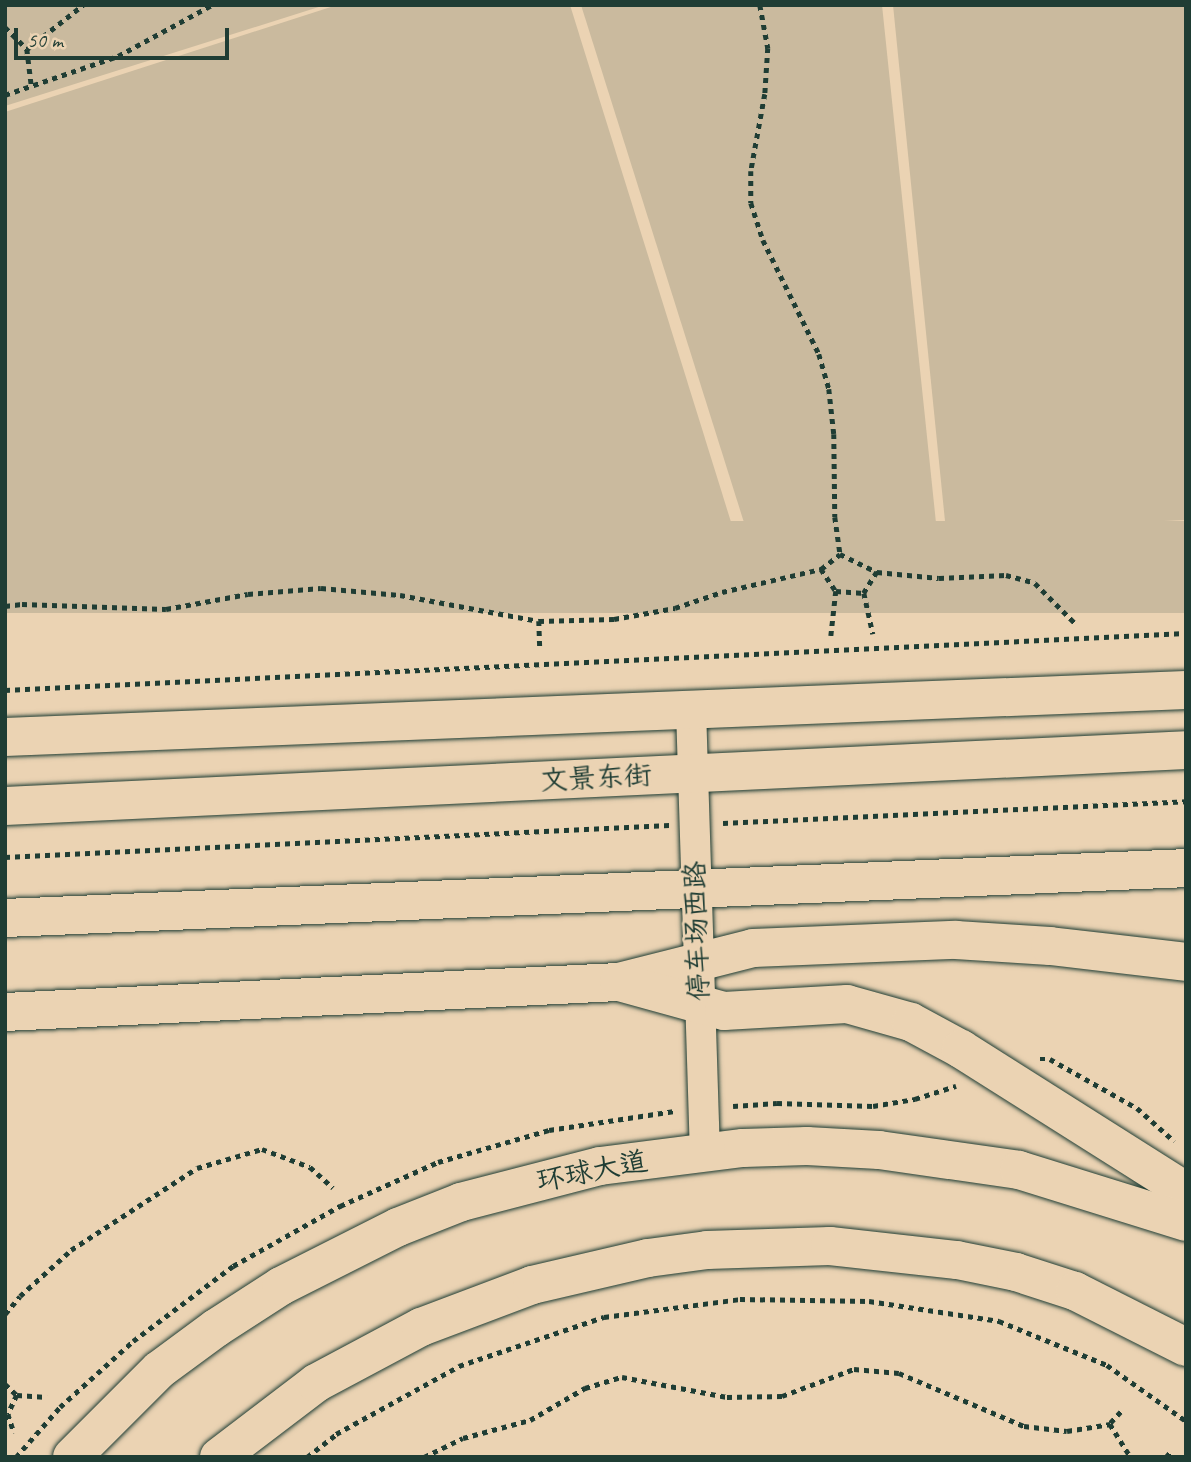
<!DOCTYPE html>
<meta charset="utf-8">
<style>
body{margin:0}
#map{position:relative;width:1191px;height:1462px;overflow:hidden;background:#ebd3b3;font-family:Caveat,"LXGW WenKai TC",sans-serif}
div>[style]{position:absolute}
.green>*{inset:0;background:#caba9e;transform-origin:0 0}
.path>*{height:4.5px;margin-top:-2.25px;transform-origin:0;background:repeating-linear-gradient(90deg,#1f3d34 0 5px,transparent 0 10px)}
.roads{filter:drop-shadow(0 0 2px #1f3d34) drop-shadow(0 0 2px #1f3d34)}
.street>*{height:30px;margin:-15px;padding:0 15px;transform-origin:15px;border-radius:15px;background:#ebd3b3}
.secondary>*{height:38px;margin:-19px;padding:0 19px;transform-origin:19px;border-radius:19px;background:#ebd3b3}
.primary>*{height:38px;margin:-19px;padding:0 19px;transform-origin:19px;border-radius:19px;background:#ebd3b3}
span{translate:-50% -50%;white-space:nowrap;text-align:center;line-height:1.15;-webkit-text-stroke:5px #ebd3b3;paint-order:stroke}
.street-label{font-size:28px;color:#1f3d34}
.frame{position:absolute;inset:0;border:7px solid #1f3d34;pointer-events:none}
.scale{position:absolute;left:14px;top:28px;width:215px;height:32px;box-sizing:border-box;border:4px solid #1f3d34;border-top:0;padding-left:9px;font-size:21px;line-height:24px;white-space:nowrap;color:#1f3d34;-webkit-text-stroke:5px #ebd3b3;paint-order:stroke}
</style>
<div id="map">
<div class="green">
<i style="clip-path:polygon(5px 5px,325px 5px,5px 106px)"></i>
<i style="clip-path:polygon(337px 5px,570px 5px,736px 538px,5px 572px,5px 112px)"></i>
<i style="clip-path:polygon(581px 5px,882px 5px,936px 523px,747px 532px)"></i>
<i style="clip-path:polygon(893px 5px,1186px 5px,1186px 520px,946px 531px)"></i>
<i style="left:1186px;top:521px;width:92px;height:1182px;rotate:90deg"></i>
</div>
<div class="path">
<i style="left:760px;top:5px;width:44px;rotate:79.5deg"></i>
<i style="left:768px;top:48px;width:46px;rotate:93.7deg"></i>
<i style="left:765px;top:94px;width:78px;rotate:100.3deg"></i>
<i style="left:751px;top:171px;width:32px;rotate:90deg"></i>
<i style="left:751px;top:203px;width:39px;rotate:72deg"></i>
<i style="left:763px;top:240px;width:127px;rotate:63.8deg"></i>
<i style="left:819px;top:354px;width:36px;rotate:74deg"></i>
<i style="left:829px;top:389px;width:45px;rotate:83.7deg"></i>
<i style="left:834px;top:434px;width:83px;rotate:89.3deg"></i>
<i style="left:835px;top:517px;width:37px;rotate:82deg"></i>
<i style="left:5px;top:27px;width:31px;rotate:45deg"></i>
<i style="left:27px;top:49px;width:38px;rotate:83deg"></i>
<i style="left:27px;top:49px;width:71px;rotate:-38.2deg"></i>
<i style="left:5px;top:95px;width:120px;rotate:-19deg"></i>
<i style="left:118px;top:56px;width:107px;rotate:-28.5deg"></i>
<i style="left:821px;top:569px;width:24px;rotate:-38deg"></i>
<i style="left:840px;top:554px;width:41px;rotate:25.9deg"></i>
<i style="left:877px;top:572px;width:25px;rotate:122deg"></i>
<i style="left:877px;top:572px;width:62px;rotate:5.5deg"></i>
<i style="left:939px;top:578px;width:67px;rotate:-2.6deg"></i>
<i style="left:1006px;top:575px;width:30px;rotate:15deg"></i>
<i style="left:1035px;top:583px;width:58px;rotate:45deg"></i>
<i style="left:836px;top:591px;width:28px;rotate:4deg"></i>
<i style="left:864px;top:593px;width:42px;rotate:77.6deg"></i>
<i style="left:5px;top:606px;width:17px;rotate:-7deg"></i>
<i style="left:22px;top:604px;width:144px;rotate:2deg"></i>
<i style="left:166px;top:609px;width:83px;rotate:-10.4deg"></i>
<i style="left:248px;top:594px;width:73px;rotate:-4.7deg"></i>
<i style="left:321px;top:588px;width:79px;rotate:5.1deg"></i>
<i style="left:400px;top:595px;width:141px;rotate:10.6deg"></i>
<i style="left:539px;top:621px;width:28px;rotate:88deg"></i>
<i style="left:539px;top:621px;width:75px;rotate:-1.5deg"></i>
<i style="left:614px;top:619px;width:62px;rotate:-10.2deg"></i>
<i style="left:675px;top:608px;width:50px;rotate:-18.8deg"></i>
<i style="left:722px;top:592px;width:102px;rotate:-13.1deg"></i>
<i style="left:821px;top:569px;width:27px;rotate:56deg"></i>
<i style="left:836px;top:591px;width:45px;rotate:96.3deg"></i>
<i style="left:5px;top:690px;width:1182px;rotate:-2.76deg"></i>
<i style="left:723px;top:823px;width:464px;rotate:-2.7deg"></i>
<i style="left:5px;top:857px;width:665px;rotate:-2.76deg"></i>
<i style="left:1040px;top:1059px;width:10px"></i>
<i style="left:1050px;top:1059px;width:100px;rotate:29.4deg"></i>
<i style="left:1137px;top:1108px;width:50px;rotate:41.7deg"></i>
<i style="left:733px;top:1106px;width:44px;rotate:-3.9deg"></i>
<i style="left:777px;top:1103px;width:96px;rotate:1.8deg"></i>
<i style="left:873px;top:1106px;width:43px;rotate:-9.5deg"></i>
<i style="left:915px;top:1099px;width:43px;rotate:-17.6deg"></i>
<i style="left:5px;top:1314px;width:23px;rotate:-50deg"></i>
<i style="left:20px;top:1296px;width:69px;rotate:-42deg"></i>
<i style="left:71px;top:1250px;width:150px;rotate:-33.1deg"></i>
<i style="left:197px;top:1168px;width:68px;rotate:-16.3deg"></i>
<i style="left:262px;top:1149px;width:51px;rotate:20.6deg"></i>
<i style="left:310px;top:1167px;width:31px;rotate:42deg"></i>
<i style="left:5px;top:1384px;width:16px;rotate:43deg"></i>
<i style="left:17px;top:1395px;width:21px;rotate:115deg"></i>
<i style="left:8px;top:1414px;width:20px;rotate:72deg"></i>
<i style="left:17px;top:1395px;width:30px;rotate:4deg"></i>
<i style="left:1121px;top:1412px;width:16px;rotate:133deg"></i>
<i style="left:1110px;top:1424px;width:39px;rotate:58deg"></i>
<i style="left:16px;top:1457px;width:67px;rotate:-48.7deg"></i>
<i style="left:60px;top:1407px;width:98px;rotate:-42.1deg"></i>
<i style="left:133px;top:1341px;width:125px;rotate:-36.9deg"></i>
<i style="left:233px;top:1266px;width:123px;rotate:-29.3deg"></i>
<i style="left:340px;top:1206px;width:107px;rotate:-24.2deg"></i>
<i style="left:438px;top:1162px;width:116px;rotate:-16.1deg"></i>
<i style="left:549px;top:1130px;width:127px;rotate:-8.6deg"></i>
<i style="left:307px;top:1457px;width:37px;rotate:-38deg"></i>
<i style="left:336px;top:1434px;width:141px;rotate:-28.9deg"></i>
<i style="left:459px;top:1366px;width:153px;rotate:-18.7deg"></i>
<i style="left:604px;top:1317px;width:137px;rotate:-7.5deg"></i>
<i style="left:740px;top:1299px;width:129px;rotate:0.9deg"></i>
<i style="left:869px;top:1301px;width:132px;rotate:8.7deg"></i>
<i style="left:999px;top:1321px;width:117px;rotate:22.2deg"></i>
<i style="left:1107px;top:1365px;width:97px;rotate:35.3deg"></i>
<i style="left:424px;top:1457px;width:43px;rotate:-26deg"></i>
<i style="left:463px;top:1438px;width:69px;rotate:-15deg"></i>
<i style="left:530px;top:1420px;width:64px;rotate:-30.2deg"></i>
<i style="left:585px;top:1388px;width:39px;rotate:-17deg"></i>
<i style="left:622px;top:1377px;width:107px;rotate:10.8deg"></i>
<i style="left:727px;top:1397px;width:55px;rotate:-1deg"></i>
<i style="left:782px;top:1396px;width:77px;rotate:-20.6deg"></i>
<i style="left:854px;top:1369px;width:45px;rotate:5.1deg"></i>
<i style="left:899px;top:1373px;width:136px;rotate:23deg"></i>
<i style="left:1024px;top:1426px;width:43px;rotate:6.6deg"></i>
<i style="left:1067px;top:1431px;width:44px;rotate:-9.2deg"></i>
<i style="left:1166px;top:1457px;width:8px;rotate:-50deg"></i>
</div>
<div class="roads">
<div class="street">
<i style="left:691px;top:709px;width:443px;rotate:88.2deg"></i>
</div>
<div class="secondary">
<i style="left:5px;top:918px;width:1182px;rotate:-2.42deg"></i>
<i style="left:5px;top:1012px;width:615px;rotate:-2.8deg"></i>
<i style="left:619px;top:982px;width:138px;rotate:-14.2deg"></i>
<i style="left:753px;top:948px;width:203px;rotate:-2.3deg"></i>
<i style="left:956px;top:940px;width:94px;rotate:3.7deg"></i>
<i style="left:1050px;top:946px;width:137px;rotate:6.7deg"></i>
</div>
<div class="primary">
<i style="left:5px;top:737px;width:1182px;rotate:-2.28deg"></i>
<i style="left:5px;top:806px;width:1182px;rotate:-2.71deg"></i>
<i style="left:619px;top:982px;width:109px;rotate:15.4deg"></i>
<i style="left:724px;top:1011px;width:123px;rotate:-3.3deg"></i>
<i style="left:847px;top:1004px;width:66px;rotate:15.7deg"></i>
<i style="left:911px;top:1022px;width:57px;rotate:28.4deg"></i>
<i style="left:961px;top:1049px;width:266px;rotate:32.3deg"></i>
<i style="left:72px;top:1457px;width:123px;rotate:-45deg"></i>
<i style="left:159px;top:1370px;width:71px;rotate:-36.4deg"></i>
<i style="left:216px;top:1328px;width:77px;rotate:-32.9deg"></i>
<i style="left:281px;top:1286px;width:131px;rotate:-26.8deg"></i>
<i style="left:398px;top:1227px;width:68px;rotate:-21.6deg"></i>
<i style="left:461px;top:1202px;width:144px;rotate:-14.5deg"></i>
<i style="left:600px;top:1166px;width:144px;rotate:-7.2deg"></i>
<i style="left:743px;top:1148px;width:64px;rotate:-1.8deg"></i>
<i style="left:807px;top:1146px;width:72px;rotate:3.2deg"></i>
<i style="left:879px;top:1150px;width:141px;rotate:8.1deg"></i>
<i style="left:1019px;top:1170px;width:175px;rotate:17.3deg"></i>
<i style="left:219px;top:1457px;width:122px;rotate:-37.3deg"></i>
<i style="left:316px;top:1383px;width:119px;rotate:-28.1deg"></i>
<i style="left:421px;top:1327px;width:119px;rotate:-20.7deg"></i>
<i style="left:532px;top:1285px;width:119px;rotate:-13.1deg"></i>
<i style="left:648px;top:1258px;width:60px;rotate:-7.7deg"></i>
<i style="left:707px;top:1250px;width:123px;rotate:-1.9deg"></i>
<i style="left:830px;top:1246px;width:128px;rotate:6.3deg"></i>
<i style="left:957px;top:1260px;width:60px;rotate:11.5deg"></i>
<i style="left:1016px;top:1272px;width:62px;rotate:17.9deg"></i>
<i style="left:1075px;top:1291px;width:124px;rotate:26.8deg"></i>
</div>
</div>
<div class="street-label">
<span style="left:596px;top:778px;rotate:-3deg">文景东街</span>
<span style="left:697px;top:931px;rotate:-92deg">停车场西路</span>
<span style="left:592px;top:1171px;rotate:-11deg">环球大道</span>
</div>
<div class="frame"></div>
<div class="scale">50 m</div>
</div>
